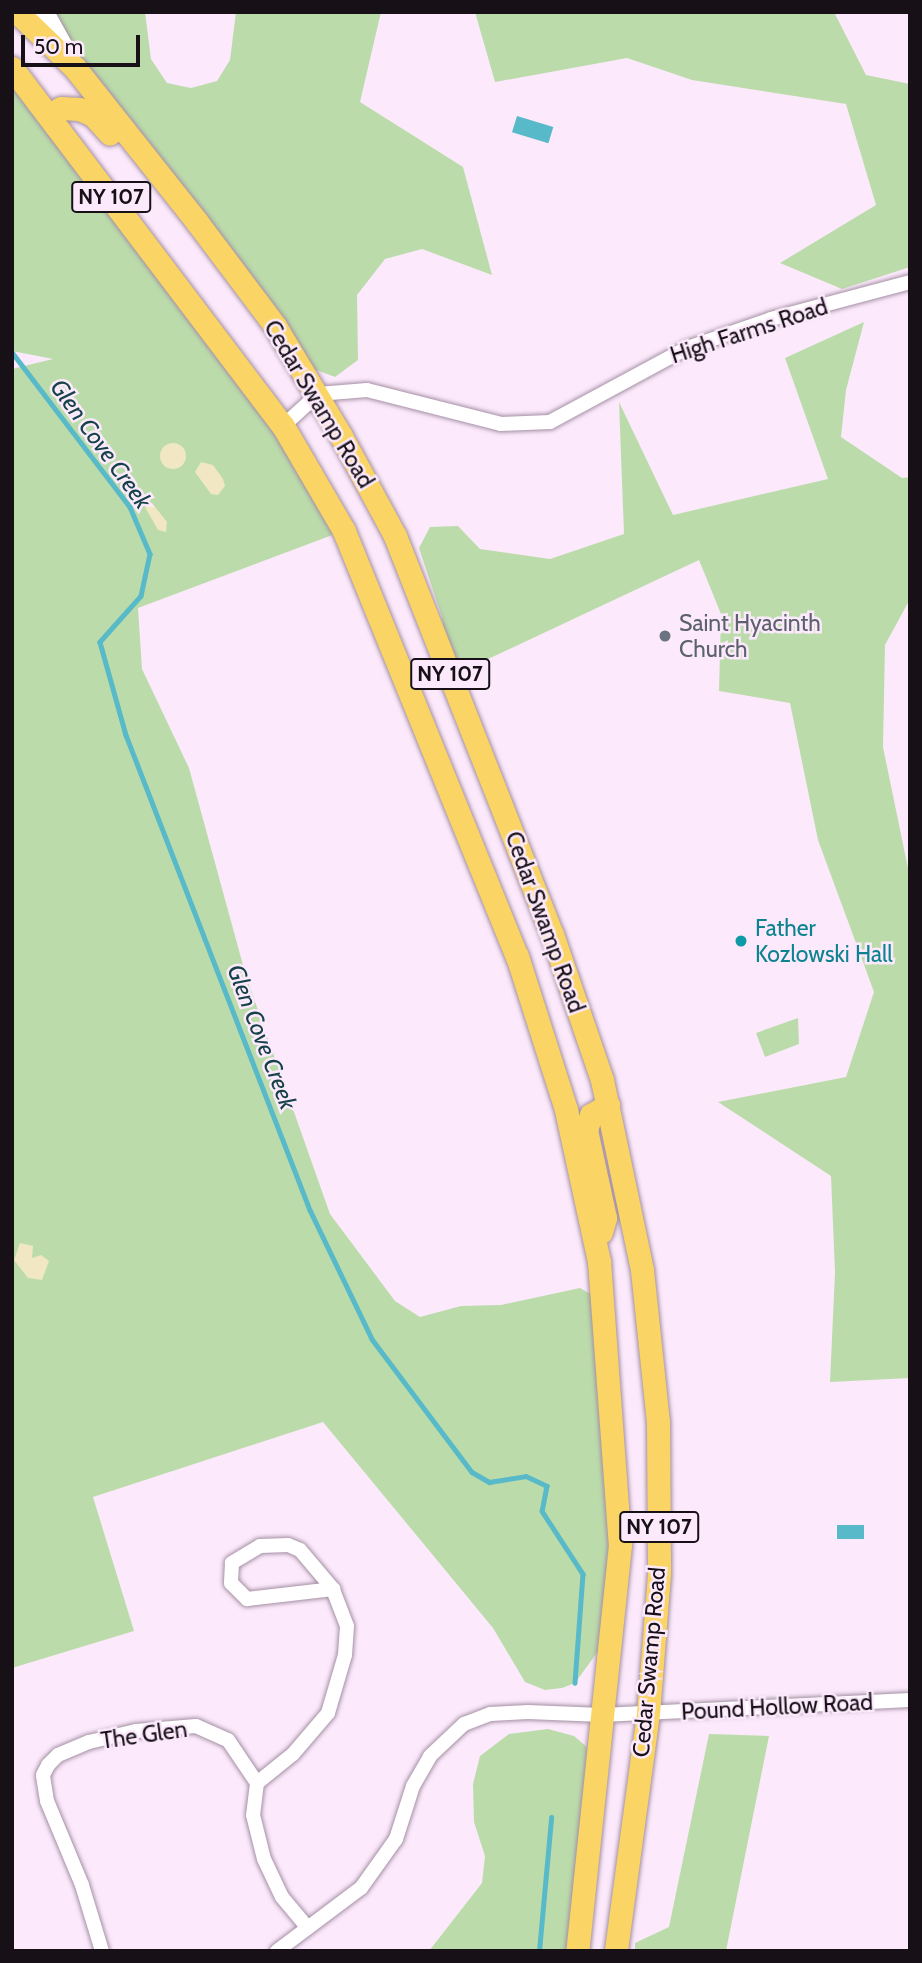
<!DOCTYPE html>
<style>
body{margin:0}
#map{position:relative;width:922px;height:1963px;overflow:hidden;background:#fceafc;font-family:Cabin,sans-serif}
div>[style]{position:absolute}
.green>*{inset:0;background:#bbdcaa}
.sand>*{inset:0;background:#f1e7c2}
.round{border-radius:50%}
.water>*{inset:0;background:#58b9c8;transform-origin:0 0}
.stream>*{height:4.5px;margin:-2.25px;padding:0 2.25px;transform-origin:2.25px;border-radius:2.25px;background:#58b9c8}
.roads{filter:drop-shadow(0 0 2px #a590a4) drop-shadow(0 0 2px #a590a4)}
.minor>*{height:14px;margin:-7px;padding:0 7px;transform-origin:7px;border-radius:7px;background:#fff}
.secondary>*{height:19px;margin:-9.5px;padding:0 9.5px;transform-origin:9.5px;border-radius:9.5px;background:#fff}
.primary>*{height:23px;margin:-11.5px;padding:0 11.5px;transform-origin:11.5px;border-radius:11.5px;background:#fad566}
.dots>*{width:19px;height:19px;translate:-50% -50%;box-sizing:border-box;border:4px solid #fceafc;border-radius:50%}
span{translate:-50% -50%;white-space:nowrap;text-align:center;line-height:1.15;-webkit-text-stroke:5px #fceafc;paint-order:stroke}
.shield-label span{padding:2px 5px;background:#fceafc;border:2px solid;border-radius:5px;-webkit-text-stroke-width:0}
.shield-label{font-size:21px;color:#171017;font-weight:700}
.street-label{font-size:23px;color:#171017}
.worship-label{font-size:23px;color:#5b616d}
.left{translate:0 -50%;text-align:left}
.culture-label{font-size:23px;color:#0d838f}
.water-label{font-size:24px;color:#154248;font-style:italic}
.frame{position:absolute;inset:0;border:14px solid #171017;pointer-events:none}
.scale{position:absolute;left:21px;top:35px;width:119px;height:32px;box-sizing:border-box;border:4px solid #171017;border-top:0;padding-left:9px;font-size:21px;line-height:24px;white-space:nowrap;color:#171017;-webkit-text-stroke:5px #fceafc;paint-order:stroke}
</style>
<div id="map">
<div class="green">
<i style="clip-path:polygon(14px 12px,145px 12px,151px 59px,167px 83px,191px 88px,217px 81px,230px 60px,236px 12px,381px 12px,360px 102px,463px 167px,492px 275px,422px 249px,385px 259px,357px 295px,358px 360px,335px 377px,311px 368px)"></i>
<i style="clip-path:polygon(475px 12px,834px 12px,866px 75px,910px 84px,910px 267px,842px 289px,780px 263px,876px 205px,846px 104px,692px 80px,627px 58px,495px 82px)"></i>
<i style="clip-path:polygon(12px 81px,195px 317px,343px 531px,138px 608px,142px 669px,189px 768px,246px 976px,330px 1214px,395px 1301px,420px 1317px,461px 1306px,501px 1305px,580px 1288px,592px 1295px,614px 1546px,599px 1650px,575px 1683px,562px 1688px,545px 1690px,525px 1682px,493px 1628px,323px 1422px,93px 1497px,134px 1631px,12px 1668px,12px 369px,53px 359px,12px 351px)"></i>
<i style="clip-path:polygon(864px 322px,846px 390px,841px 437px,902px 478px,910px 477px,910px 599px,885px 645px,883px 747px,910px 878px,910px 1378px,830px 1382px,835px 1272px,831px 1176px,718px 1102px,846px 1077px,874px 992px,818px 840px,790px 703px,719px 691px,721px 614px,699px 560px,454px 675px,441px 614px,419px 548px,430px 527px,458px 526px,480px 549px,550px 559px,624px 534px,619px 402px,673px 515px,828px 479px,785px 358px)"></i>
<i style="clip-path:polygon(798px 1018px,799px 1044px,765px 1057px,756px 1033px)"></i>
<i style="clip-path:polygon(548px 1729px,574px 1736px,587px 1747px,577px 1951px,429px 1951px,482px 1883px,485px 1856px,474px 1822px,473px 1784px,480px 1756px,509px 1734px)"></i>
<i style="clip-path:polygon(709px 1734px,769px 1736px,726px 1951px,635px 1951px,635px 1943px,669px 1927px)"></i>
</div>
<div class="sand">
<i class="round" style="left:160px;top:443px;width:26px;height:26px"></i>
<i style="clip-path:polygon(201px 462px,213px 465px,223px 479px,225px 486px,218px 495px,211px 494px,195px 472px)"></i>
<i style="clip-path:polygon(152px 503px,167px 522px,166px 532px,158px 530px,145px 507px)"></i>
<i style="clip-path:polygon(20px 1243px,33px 1246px,32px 1258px,41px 1255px,49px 1261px,42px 1280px,28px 1278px,14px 1260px)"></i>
</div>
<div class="water">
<i style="left:517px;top:116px;width:38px;height:17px;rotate:17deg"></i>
<i style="left:837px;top:1525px;width:27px;height:14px"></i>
</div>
<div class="stream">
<i style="left:12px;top:352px;width:195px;rotate:52.7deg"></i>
<i style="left:130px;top:507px;width:51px;rotate:66.9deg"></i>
<i style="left:150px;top:554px;width:43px;rotate:102.1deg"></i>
<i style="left:141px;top:596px;width:62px;rotate:131.7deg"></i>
<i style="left:100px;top:642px;width:97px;rotate:74.4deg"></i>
<i style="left:126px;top:735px;width:509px;rotate:68.83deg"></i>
<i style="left:310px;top:1210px;width:143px;rotate:64.3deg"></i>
<i style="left:372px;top:1339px;width:166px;rotate:53.1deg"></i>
<i style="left:472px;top:1472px;width:20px;rotate:30deg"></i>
<i style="left:489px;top:1482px;width:37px;rotate:-9deg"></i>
<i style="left:526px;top:1476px;width:23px;rotate:25deg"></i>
<i style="left:547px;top:1486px;width:25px;rotate:101deg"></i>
<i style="left:542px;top:1511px;width:75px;rotate:56.9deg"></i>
<i style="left:583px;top:1574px;width:109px;rotate:94.2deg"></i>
<i style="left:539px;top:1951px;width:134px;rotate:-84.8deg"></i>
</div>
<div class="roads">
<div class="minor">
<i style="left:283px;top:426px;width:47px;rotate:-42.4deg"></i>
<i style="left:318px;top:394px;width:49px;rotate:-4.7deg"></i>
<i style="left:367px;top:390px;width:138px;rotate:14.2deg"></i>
<i style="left:501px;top:424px;width:49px;rotate:-2.3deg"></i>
<i style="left:550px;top:422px;width:156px;rotate:-28.4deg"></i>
<i style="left:687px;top:348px;width:89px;rotate:-19deg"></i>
<i style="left:771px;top:319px;width:144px;rotate:-14.9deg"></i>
<i style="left:257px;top:1783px;width:46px;rotate:-38.9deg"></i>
<i style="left:293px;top:1754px;width:54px;rotate:-49.5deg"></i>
<i style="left:328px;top:1713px;width:60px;rotate:-73.7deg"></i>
<i style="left:345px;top:1655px;width:29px;rotate:-86deg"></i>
<i style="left:347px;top:1626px;width:40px;rotate:-111deg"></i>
<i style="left:333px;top:1589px;width:51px;rotate:-130.2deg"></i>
<i style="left:300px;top:1550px;width:13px;rotate:-157deg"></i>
<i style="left:288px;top:1545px;width:28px;rotate:178deg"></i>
<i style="left:260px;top:1546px;width:33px;rotate:149deg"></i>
<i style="left:232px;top:1563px;width:20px;rotate:93deg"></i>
<i style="left:231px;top:1583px;width:23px;rotate:45deg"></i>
<i style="left:247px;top:1599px;width:87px;rotate:-6.6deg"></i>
<i style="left:257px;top:1783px;width:32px;rotate:97deg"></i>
<i style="left:253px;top:1815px;width:45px;rotate:76deg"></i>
<i style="left:264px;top:1859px;width:42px;rotate:64.7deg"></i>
<i style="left:282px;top:1897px;width:40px;rotate:50deg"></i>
<i style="left:102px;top:1951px;width:69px;rotate:-106.9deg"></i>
<i style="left:82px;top:1885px;width:91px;rotate:-112.6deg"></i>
<i style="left:47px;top:1801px;width:26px;rotate:-99deg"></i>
<i style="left:43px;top:1775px;width:11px;rotate:-63deg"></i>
<i style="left:48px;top:1765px;width:14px;rotate:-45deg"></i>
<i style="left:58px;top:1755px;width:34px;rotate:-23deg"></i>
<i style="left:89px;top:1742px;width:48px;rotate:-13.2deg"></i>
<i style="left:136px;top:1731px;width:60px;rotate:-4.8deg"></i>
<i style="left:196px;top:1726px;width:35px;rotate:24deg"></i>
<i style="left:228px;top:1740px;width:52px;rotate:56deg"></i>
<i style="left:277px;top:1951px;width:105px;rotate:-36.9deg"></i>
<i style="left:361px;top:1888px;width:60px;rotate:-54.5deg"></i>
<i style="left:396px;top:1839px;width:56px;rotate:-72.2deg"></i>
<i style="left:413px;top:1786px;width:34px;rotate:-60deg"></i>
<i style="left:430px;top:1756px;width:47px;rotate:-43.3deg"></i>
<i style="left:464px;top:1724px;width:28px;rotate:-21deg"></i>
<i style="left:490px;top:1714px;width:38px;rotate:-3deg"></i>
<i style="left:528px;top:1712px;width:74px;rotate:2.3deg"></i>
<i style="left:602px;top:1715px;width:308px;rotate:-2.8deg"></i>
</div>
<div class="secondary">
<i style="left:44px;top:12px;width:49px;rotate:60.8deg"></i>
</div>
<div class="primary">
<i style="left:17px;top:12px;width:81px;rotate:44deg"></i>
<i style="left:75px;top:68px;width:196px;rotate:51.6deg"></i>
<i style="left:197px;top:222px;width:130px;rotate:53.1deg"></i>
<i style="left:275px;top:326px;width:128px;rotate:59deg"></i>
<i style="left:341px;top:436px;width:114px;rotate:61.6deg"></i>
<i style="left:395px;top:536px;width:428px;rotate:68.5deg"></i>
<i style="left:552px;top:934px;width:154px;rotate:71.1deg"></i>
<i style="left:602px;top:1080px;width:194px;rotate:78.1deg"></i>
<i style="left:642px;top:1270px;width:152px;rotate:84deg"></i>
<i style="left:658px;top:1421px;width:153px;rotate:89.6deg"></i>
<i style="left:659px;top:1574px;width:139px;rotate:94.5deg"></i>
<i style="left:648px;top:1713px;width:240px;rotate:97.7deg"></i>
<i style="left:12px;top:68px;width:449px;rotate:52.9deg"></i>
<i style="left:283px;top:426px;width:121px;rotate:59.8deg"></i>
<i style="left:344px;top:531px;width:459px;rotate:67.9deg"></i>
<i style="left:517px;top:956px;width:162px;rotate:72.3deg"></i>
<i style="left:566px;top:1110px;width:155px;rotate:77.7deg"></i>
<i style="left:599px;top:1261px;width:285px;rotate:85.8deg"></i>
<i style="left:620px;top:1545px;width:408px;rotate:96deg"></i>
<i style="left:49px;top:115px;width:14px;rotate:-30deg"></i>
<i style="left:61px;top:108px;width:18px;rotate:3deg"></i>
<i style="left:79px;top:109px;width:15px;rotate:23deg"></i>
<i style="left:93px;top:115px;width:25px;rotate:48deg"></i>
<i style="left:601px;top:1232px;width:15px;rotate:-74deg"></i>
<i style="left:605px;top:1218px;width:90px;rotate:-102.2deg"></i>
<i style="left:586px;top:1130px;width:16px;rotate:-72deg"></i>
<i style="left:591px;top:1115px;width:20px;rotate:-30deg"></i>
</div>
</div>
<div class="dots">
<i style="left:665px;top:636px;background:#6b7280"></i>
<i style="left:741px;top:941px;background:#0f9aa8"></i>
</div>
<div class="shield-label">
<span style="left:111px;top:197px">NY 107</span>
<span style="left:450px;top:674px">NY 107</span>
<span style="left:659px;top:1527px">NY 107</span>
</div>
<div class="street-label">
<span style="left:749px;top:331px;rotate:-18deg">High Farms Road</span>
<span style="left:319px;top:404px;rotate:59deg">Cedar Swamp Road</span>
<span style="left:545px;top:922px;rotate:70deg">Cedar Swamp Road</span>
<span style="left:649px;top:1662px;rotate:-85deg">Cedar Swamp Road</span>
<span style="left:777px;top:1707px;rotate:-3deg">Pound Hollow Road</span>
<span style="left:144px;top:1735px;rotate:-8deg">The Glen</span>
</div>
<div class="worship-label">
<span class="left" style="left:679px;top:636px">Saint Hyacinth<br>Church</span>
</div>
<div class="culture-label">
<span class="left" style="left:755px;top:941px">Father<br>Kozlowski Hall</span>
</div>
<div class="water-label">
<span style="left:101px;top:444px;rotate:54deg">Glen Cove Creek</span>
<span style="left:262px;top:1037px;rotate:69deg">Glen Cove Creek</span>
</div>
<div class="frame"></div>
<div class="scale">50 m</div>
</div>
